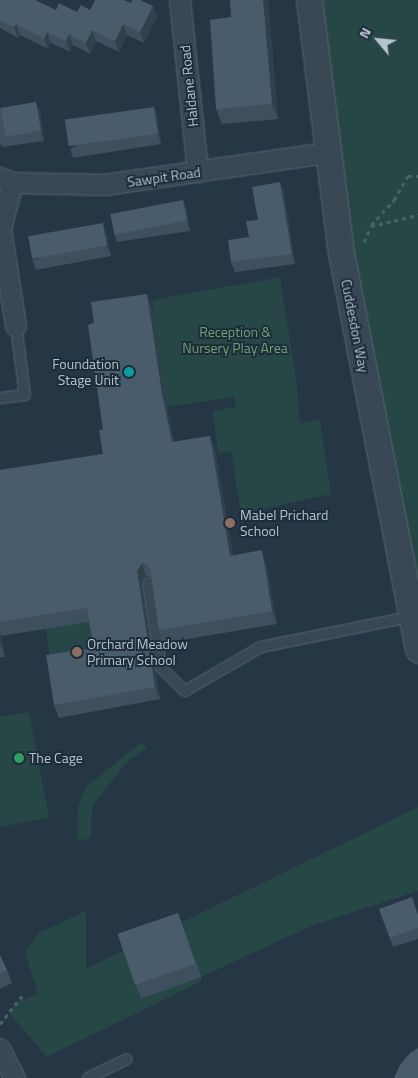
<!DOCTYPE html>
<style>
body{margin:0}
#map{position:relative;width:418px;height:1078px;overflow:hidden;background:#253645;font-family:"Titillium Web",sans-serif}
div>[style]{position:absolute}
.green>*{inset:0;background:#274646;transform-origin:0 0}
.path>*{height:3px;margin-top:-1.5px;transform-origin:0;background:repeating-linear-gradient(90deg,#476464 0 4px,transparent 0 8px)}
.roads{filter:drop-shadow(0 0 1px #586672) drop-shadow(0 0 1px #586672)}
.service>*{height:10px;margin:-5px;padding:0 5px;transform-origin:5px;border-radius:5px;background:#3a4855}
.minor>*{height:20px;margin:-10px;padding:0 10px;transform-origin:10px;border-radius:10px;background:#3a4855}
.tertiary>*{height:25px;margin:-12.5px;padding:0 12.5px;transform-origin:12.5px;border-radius:12.5px;background:#3a4855}
.wall>*{inset:0;background:#3e4f5d;transform-origin:0 0}
.shaded-wall>*{inset:0;background:#32404c}
.building>*{inset:0;background:#485c6c;transform-origin:0 0}
.dots>*{width:14px;height:14px;translate:-50% -50%;box-sizing:border-box;border:2px solid #1e2d3a;border-radius:50%}
span{translate:-50% -50%;white-space:nowrap;text-align:center;line-height:1.15;-webkit-text-stroke:4px #1e2d3a;paint-order:stroke}
.street-label{font-size:14px;color:#b7c3ce}
.park-label{font-size:14px;color:#6ca172}
.poi-label{font-size:14px;color:#b7c3ce}
.right{translate:-100% -50%;text-align:right}
.left{translate:0 -50%;text-align:left}
.north{position:absolute;left:353px;top:15px;width:50px;height:50px;-webkit-text-stroke:4px #1e2d3a;paint-order:stroke;rotate:298deg;font-size:14px;font-weight:700;line-height:20px;text-align:center;color:#b7c3ce}
.north::after{content:'';display:block;margin:auto;width:18px;height:22px;background:#b7c3ce;clip-path:polygon(50% 0,100% 100%,50% 72%,0 100%)}
</style>
<div id="map">
<div class="green">
<i style="clip-path:polygon(309px 0,418px 0,418px 595px,341px 253px)"></i>
<i style="clip-path:polygon(280px 277px,297px 386px,300px 423px,320px 420px,331px 494px,241px 514px,231px 451px,218px 453px,213px 411px,236px 407px,234px 397px,166px 407px,152px 300px)"></i>
<i style="left:92px;top:621px;width:40px;height:47px;rotate:81deg"></i>
<i style="clip-path:polygon(29px 712px,49px 818px,0 827px,0 717px)"></i>
<i style="clip-path:polygon(142px 742px,147px 748px,128px 761px,92px 806px,91px 837px,84px 840px,77px 839px,78px 807px,87px 786px)"></i>
<i style="clip-path:polygon(418px 807px,418px 891px,311px 926px,201px 977px,202px 981px,47px 1057px,9px 1013px,22px 996px,24px 1000px,38px 993px,25px 953px,39px 933px,86px 911px,86px 969px)"></i>
</div>
<div class="path">
<i style="left:371px;top:225px;width:34px;rotate:-47deg"></i>
<i style="left:394px;top:200px;width:28px;rotate:-60deg"></i>
<i style="left:408px;top:176px;width:10px"></i>
<i style="left:364px;top:242px;width:17px;rotate:-66deg"></i>
<i style="left:371px;top:226px;width:48px;rotate:-13.2deg"></i>
<i style="left:0;top:1024px;width:36px;rotate:-52deg"></i>
</div>
<div class="roads">
<div class="service">
<i style="left:0;top:398px;width:25px;rotate:-7deg"></i>
<i style="left:25px;top:395px;width:70px;rotate:-97.4deg"></i>
<i style="left:148px;top:583px;width:86px;rotate:81.3deg"></i>
<i style="left:161px;top:668px;width:33px;rotate:44deg"></i>
<i style="left:185px;top:691px;width:88px;rotate:-30.1deg"></i>
<i style="left:261px;top:647px;width:152px;rotate:-11.4deg"></i>
<i style="left:88px;top:1078px;width:43px;rotate:-26deg"></i>
</div>
<div class="minor">
<i style="left:180px;top:0;width:173px;rotate:84deg"></i>
<i style="left:0;top:178px;width:14px;rotate:21deg"></i>
<i style="left:13px;top:183px;width:92px;rotate:1.2deg"></i>
<i style="left:105px;top:185px;width:225px;rotate:-8.2deg"></i>
<i style="left:13px;top:183px;width:48px;rotate:104.6deg"></i>
<i style="left:1px;top:229px;width:98px;rotate:81.2deg"></i>
<i style="left:0;top:1049px;width:33px;rotate:63deg"></i>
</div>
<div class="tertiary">
<i style="left:309px;top:0;width:255px;rotate:82.8deg"></i>
<i style="left:341px;top:253px;width:404px;rotate:79deg"></i>
</div>
</div>
<div class="wall">
<i style="clip-path:polygon(0 0,56px 10px,77px 12px,131px 3px,153px 6px,157px 17px,144px 43px,127px 35px,119px 52px,96px 41px,90px 54px,73px 45px,70px 52px,51px 43px,48px 49px,20px 35px,18px 38px,0 28px)"></i>
<i style="clip-path:polygon(268px 0,278px 119px,222px 124px,216px 109px,231px 17px)"></i>
<i style="clip-path:polygon(36px 102px,40px 112px,44px 141px,2px 147px,0 143px,0 108px)"></i>
<i style="clip-path:polygon(154px 107px,157px 116px,161px 144px,73px 158px,70px 149px)"></i>
<i style="clip-path:polygon(284px 191px,295px 264px,235px 272px,231px 262px,249px 237px,258px 220px)"></i>
<i style="clip-path:polygon(183px 200px,186px 209px,190px 231px,117px 242px,114px 233px)"></i>
<i style="clip-path:polygon(106px 233px,111px 256px,36px 270px,32px 260px)"></i>
<i style="clip-path:polygon(152px 307px,167px 407px,174px 442px,210px 436px,215px 449px,233px 555px,266px 563px,277px 624px,164px 643px,159px 630px,151px 577px,146px 576px,141px 584px,160px 699px,59px 718px,54px 705px,94px 648px,89px 622px,1px 636px,5px 657px,0 657px,0 470px,103px 454px,103px 430px,94px 323px)"></i>
<i style="clip-path:polygon(379px 909px,418px 915px,418px 939px,393px 947px)"></i>
<i style="left:178px;top:913px;width:68px;height:64px;rotate:70deg"></i>
<i style="clip-path:polygon(0 955px,7px 970px,12px 983px,0 989px)"></i>
</div>
<div class="shaded-wall">
<i style="clip-path:polygon(263px 0,268px 0,278px 119px,272px 104px)"></i>
<i style="clip-path:polygon(153px 6px,157px 17px,144px 43px,140px 32px)"></i>
<i style="clip-path:polygon(16px 24px,20px 35px,18px 38px,14px 27px)"></i>
<i style="clip-path:polygon(123px 24px,127px 35px,119px 52px,115px 41px)"></i>
<i style="clip-path:polygon(92px 30px,96px 41px,90px 54px,86px 43px)"></i>
<i style="clip-path:polygon(47px 32px,51px 43px,48px 49px,44px 39px)"></i>
<i style="clip-path:polygon(69px 34px,73px 45px,70px 52px,66px 41px)"></i>
<i style="clip-path:polygon(36px 102px,40px 112px,44px 141px,41px 131px)"></i>
<i style="clip-path:polygon(154px 107px,157px 116px,161px 144px,158px 134px)"></i>
<i style="clip-path:polygon(280px 182px,284px 191px,295px 264px,292px 254px)"></i>
<i style="clip-path:polygon(183px 200px,186px 209px,190px 231px,187px 221px)"></i>
<i style="clip-path:polygon(103px 223px,106px 233px,111px 256px,107px 246px)"></i>
<i style="clip-path:polygon(147px 294px,152px 307px,167px 407px,177px 455px,172px 442px,162px 394px)"></i>
<i style="clip-path:polygon(210px 436px,215px 449px,235px 568px,230px 556px)"></i>
<i style="clip-path:polygon(262px 550px,266px 563px,277px 624px,272px 611px)"></i>
<i style="clip-path:polygon(142px 563px,146px 576px,141px 584px,160px 699px,155px 687px,137px 571px)"></i>
<i style="clip-path:polygon(0 632px,1px 636px,5px 657px,0 644px)"></i>
</div>
<div class="building">
<i style="clip-path:polygon(0 0,35px 0,56px 10px,59px 3px,77px 12px,81px 5px,90px 10px,95px 0,124px 0,131px 3px,132px 0,140px 0,153px 6px,140px 32px,123px 24px,115px 41px,92px 30px,86px 43px,69px 34px,66px 41px,47px 32px,44px 39px,16px 24px,14px 27px,0 20px)"></i>
<i style="clip-path:polygon(230px 0,263px 0,272px 104px,216px 109px,210px 20px,231px 17px)"></i>
<i style="left:36px;top:102px;width:29px;height:36px;rotate:80deg"></i>
<i style="left:154px;top:107px;width:27px;height:90px;rotate:82deg"></i>
<i style="clip-path:polygon(280px 182px,292px 254px,231px 262px,228px 240px,249px 237px,246px 221px,258px 220px,252px 187px)"></i>
<i style="left:183px;top:200px;width:21px;height:74px;rotate:79deg"></i>
<i style="left:103px;top:223px;width:23px;height:76px;rotate:80deg"></i>
<i style="clip-path:polygon(147px 294px,162px 394px,172px 442px,210px 436px,230px 556px,262px 550px,272px 611px,159px 630px,150px 569px,146px 564px,142px 563px,137px 571px,155px 687px,54px 705px,46px 655px,94px 648px,87px 608px,0 622px,0 470px,103px 454px,99px 430px,103px 430px,88px 325px,94px 323px,91px 302px)"></i>
<i style="clip-path:polygon(412px 897px,418px 915px,418px 928px,390px 938px,379px 909px)"></i>
<i style="left:178px;top:913px;width:54px;height:64px;rotate:71deg"></i>
<i style="clip-path:polygon(0 955px,7px 970px,0 974px)"></i>
<i style="clip-path:polygon(418px 1048px,418px 1078px,394px 1078px,400px 1065px,410px 1053px)"></i>
</div>
<div class="dots">
<i style="left:129px;top:372px;background:#0f9aa8"></i>
<i style="left:230px;top:523px;background:#8d6e63"></i>
<i style="left:77px;top:652px;background:#8d6e63"></i>
<i style="left:19px;top:758px;background:#2e9e5b"></i>
</div>
<div class="street-label">
<span style="left:189px;top:86px;rotate:-96deg">Haldane Road</span>
<span style="left:164px;top:177px;rotate:-8deg">Sawpit Road</span>
<span style="left:355px;top:326px;rotate:79deg">Cuddesdon Way</span>
</div>
<div class="park-label">
<span style="left:235px;top:340px">Reception &amp;<br>Nursery Play Area</span>
</div>
<div class="poi-label">
<span class="right" style="left:119px;top:372px">Foundation<br>Stage Unit</span>
<span class="left" style="left:240px;top:523px">Mabel Prichard<br>School</span>
<span class="left" style="left:87px;top:652px">Orchard Meadow<br>Primary School</span>
<span class="left" style="left:29px;top:758px">The Cage</span>
</div>
<div class="north">N</div>
</div>
